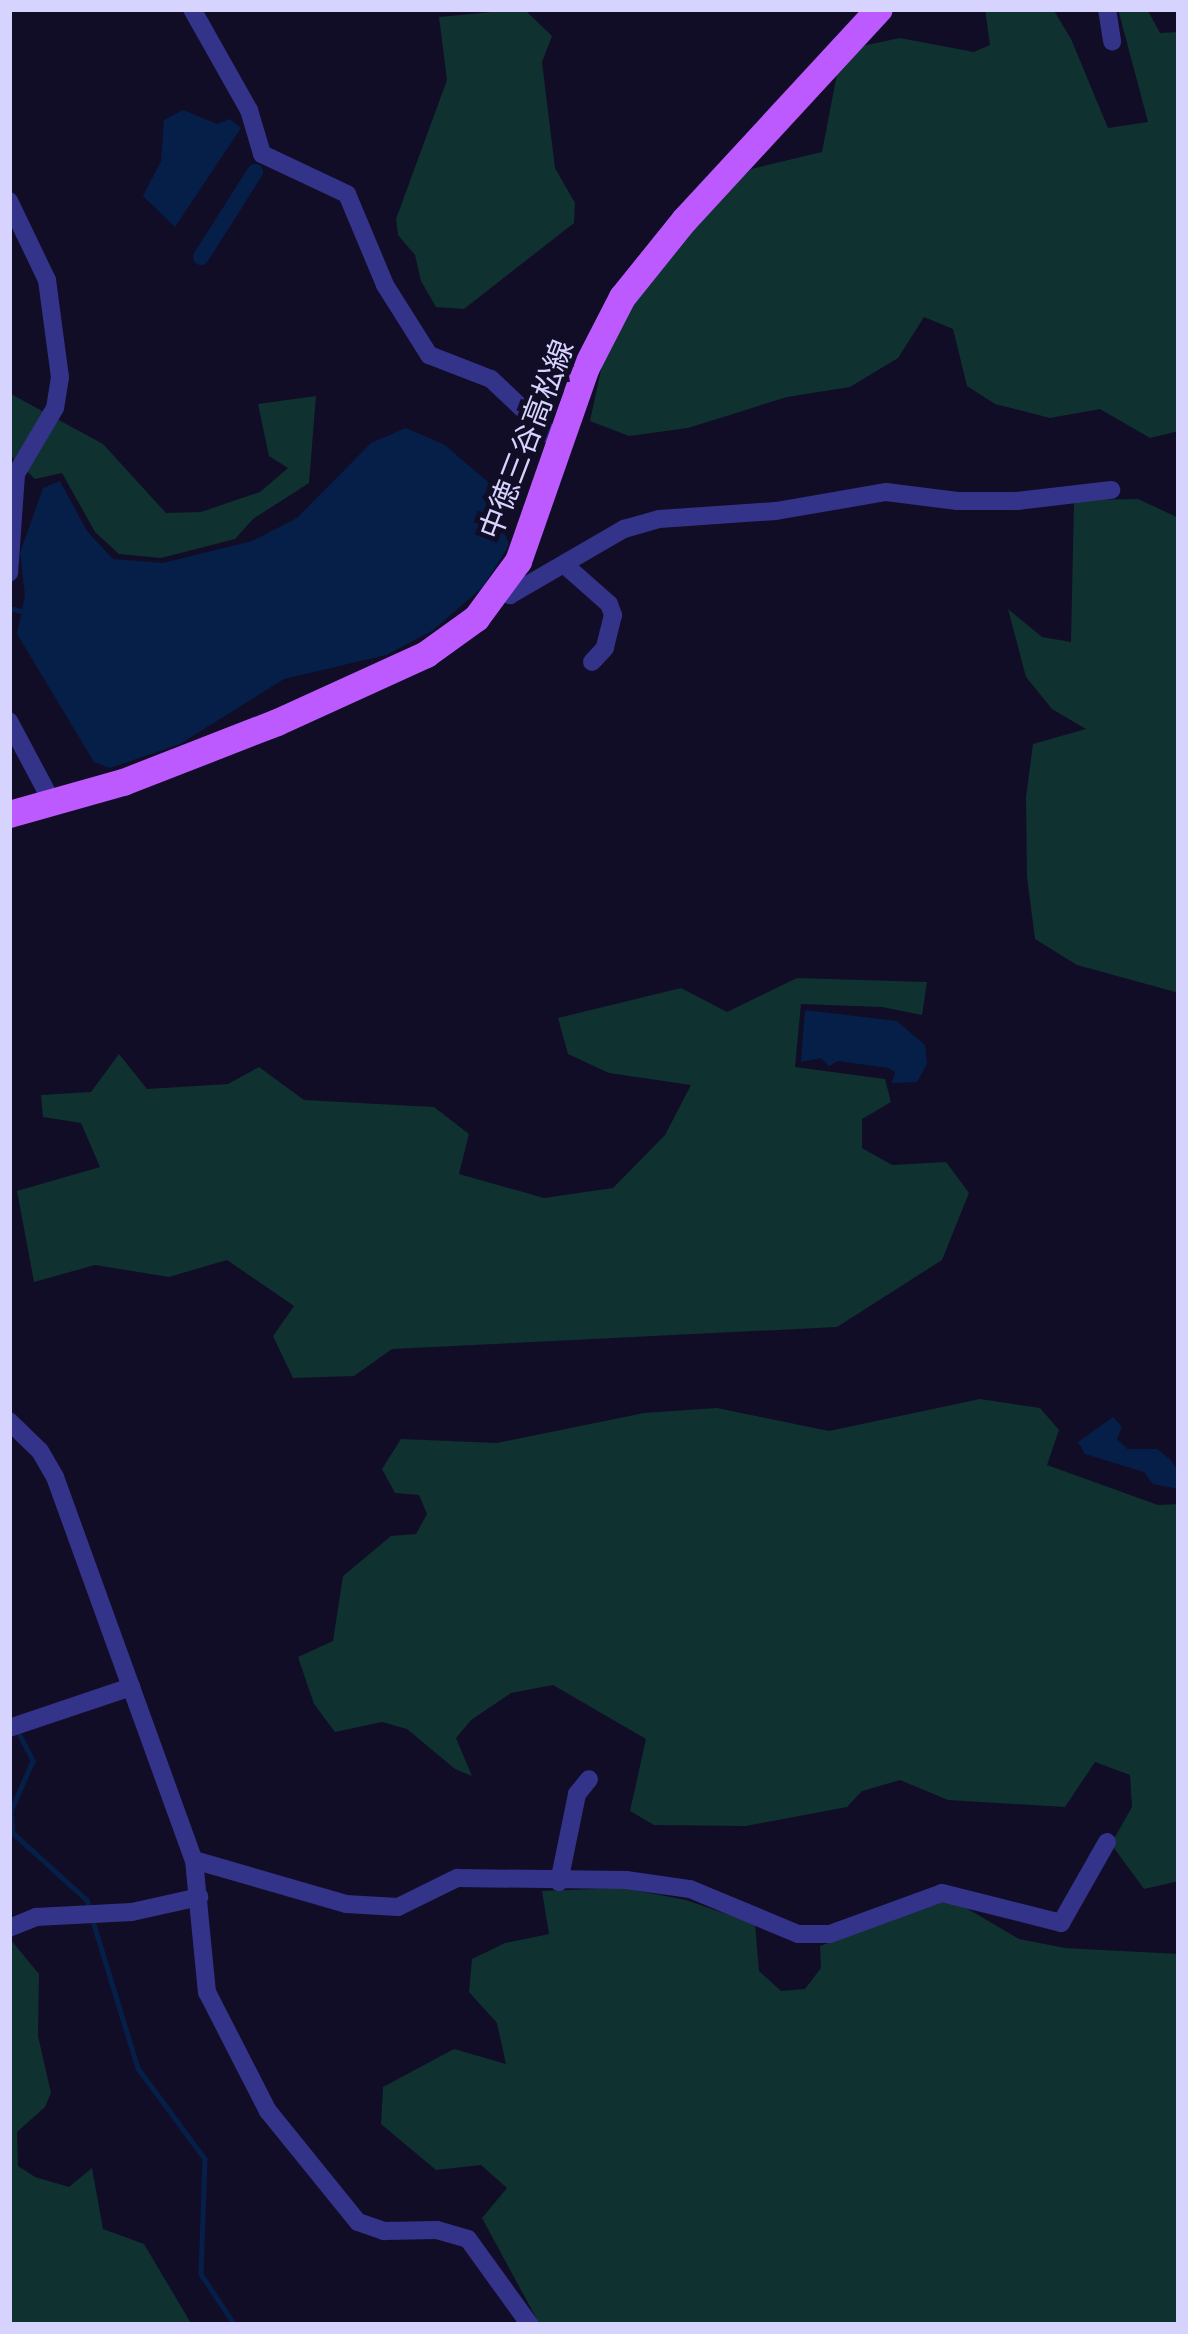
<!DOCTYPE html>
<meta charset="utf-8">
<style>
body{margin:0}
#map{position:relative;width:1188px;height:2334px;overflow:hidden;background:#110d27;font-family:"Varela Round","Noto Sans JP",sans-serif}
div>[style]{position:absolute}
.green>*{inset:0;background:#0f312f}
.water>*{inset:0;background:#051f48}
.stream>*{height:4.5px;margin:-2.25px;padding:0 2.25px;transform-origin:2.25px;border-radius:2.25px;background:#051f48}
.canal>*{height:16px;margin:-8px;padding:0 8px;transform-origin:8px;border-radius:8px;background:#051f48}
.street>*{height:18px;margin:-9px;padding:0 9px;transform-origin:9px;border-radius:9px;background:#34338a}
.primary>*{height:27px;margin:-13.5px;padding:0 13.5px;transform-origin:13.5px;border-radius:13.5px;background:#bd5aff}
span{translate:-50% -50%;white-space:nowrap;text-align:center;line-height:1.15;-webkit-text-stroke:10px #110d27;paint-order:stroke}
.street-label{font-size:30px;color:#d7d3ff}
.frame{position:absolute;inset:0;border:12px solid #d7d3ff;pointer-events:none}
</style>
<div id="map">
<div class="green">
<i style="clip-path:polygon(524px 9px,552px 36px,542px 62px,555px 168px,575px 203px,574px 223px,464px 309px,436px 307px,421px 281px,415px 255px,398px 235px,396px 219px,447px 80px,439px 17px)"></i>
<i style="clip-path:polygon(985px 9px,1053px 9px,1071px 39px,1108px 128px,1148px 122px,1118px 9px,1147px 9px,1160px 33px,1179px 32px,1179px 431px,1150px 438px,1100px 409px,1050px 418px,995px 404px,967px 386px,953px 329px,924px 317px,898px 358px,850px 387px,787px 397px,688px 428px,629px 436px,590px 421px,608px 337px,694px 224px,751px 169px,822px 152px,837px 74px,862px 46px,900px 38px,974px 52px,990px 45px)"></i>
<i style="clip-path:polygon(9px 393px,103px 444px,166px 513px,201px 512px,260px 492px,288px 468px,269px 456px,258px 404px,316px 396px,309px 483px,253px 519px,235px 539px,161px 558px,119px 554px,95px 532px,62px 473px,35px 479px,9px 454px)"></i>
<i style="clip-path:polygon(1138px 499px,1179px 518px,1179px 993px,1077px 965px,1035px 939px,1027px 877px,1026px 797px,1033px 744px,1086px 729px,1052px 709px,1026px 677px,1008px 609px,1042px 637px,1071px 642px,1074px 500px)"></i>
<i style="clip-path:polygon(797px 978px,927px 982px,922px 1015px,882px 1007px,801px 1004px,795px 1067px,885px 1079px,891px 1102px,862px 1119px,862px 1148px,892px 1165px,946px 1162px,969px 1193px,942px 1260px,837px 1327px,392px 1349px,354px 1376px,293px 1378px,273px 1336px,294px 1306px,227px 1260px,169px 1277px,95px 1265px,34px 1282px,17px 1191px,100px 1167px,81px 1123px,43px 1117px,41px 1095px,91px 1092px,119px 1054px,147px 1089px,228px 1084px,259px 1067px,304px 1100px,434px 1107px,469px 1134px,459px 1174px,544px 1198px,613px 1188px,665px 1135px,691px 1085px,609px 1073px,568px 1054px,558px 1018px,681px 988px,727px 1012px)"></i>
<i style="clip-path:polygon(980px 1399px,1040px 1408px,1059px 1430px,1047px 1465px,1158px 1505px,1179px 1504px,1179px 1881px,1144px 1889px,1111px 1844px,1132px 1807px,1130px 1775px,1095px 1762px,1065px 1807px,948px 1800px,900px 1780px,862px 1791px,847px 1807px,746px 1826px,654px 1825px,630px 1811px,646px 1739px,553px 1685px,511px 1693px,471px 1720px,456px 1738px,472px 1776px,455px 1769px,407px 1729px,382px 1722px,335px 1732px,314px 1704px,298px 1657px,333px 1641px,343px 1576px,391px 1536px,416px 1534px,427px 1514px,419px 1495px,395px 1493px,382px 1469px,401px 1439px,497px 1443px,644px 1413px,717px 1408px,829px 1431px)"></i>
<i style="clip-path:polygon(623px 1888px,686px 1900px,755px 1924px,759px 1971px,781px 1991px,805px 1989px,821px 1968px,820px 1946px,951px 1899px,1019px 1939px,1065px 1948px,1179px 1954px,1179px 2325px,540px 2325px,482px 2218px,507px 2188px,481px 2165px,436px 2170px,381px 2124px,383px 2087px,454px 2049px,506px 2064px,497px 2023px,469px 1992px,472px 1959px,505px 1943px,549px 1934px,542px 1891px)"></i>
<i style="clip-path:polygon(10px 1939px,39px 1974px,38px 2036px,51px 2093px,45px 2107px,17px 2132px,18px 2166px,35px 2177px,69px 2187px,92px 2168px,103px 2229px,144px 2244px,192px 2325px,9px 2325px)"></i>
</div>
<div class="water">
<i style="clip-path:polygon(183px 110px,217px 124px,230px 119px,241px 128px,175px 227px,143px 196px,161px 161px,164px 120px)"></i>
<i style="clip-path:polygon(406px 428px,445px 445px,488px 482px,509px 545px,483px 587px,432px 631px,386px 655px,284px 679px,180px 744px,110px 768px,94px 762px,17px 634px,25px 596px,20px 553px,43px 488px,60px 481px,87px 531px,113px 559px,163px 563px,252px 541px,297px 518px,371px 443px)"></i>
<i style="clip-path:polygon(805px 1010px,897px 1021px,925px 1045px,927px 1064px,917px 1082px,892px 1083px,895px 1072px,888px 1068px,838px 1061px,829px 1066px,821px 1058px,801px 1062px)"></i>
<i style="clip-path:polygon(1113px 1417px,1122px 1427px,1117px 1439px,1127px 1449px,1157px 1449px,1171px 1460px,1179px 1473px,1179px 1489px,1153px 1484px,1144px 1472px,1085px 1454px,1078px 1442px)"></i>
</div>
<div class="stream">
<i style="left:9px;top:608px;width:12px;rotate:14deg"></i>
<i style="left:18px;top:1731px;width:34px;rotate:63deg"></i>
<i style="left:33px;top:1761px;width:55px;rotate:113.7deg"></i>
<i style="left:11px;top:1811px;width:22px;rotate:85deg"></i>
<i style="left:13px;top:1833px;width:100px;rotate:42.2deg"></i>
<i style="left:87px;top:1900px;width:10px;rotate:73deg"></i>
<i style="left:93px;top:1921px;width:154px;rotate:73deg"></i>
<i style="left:138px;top:2068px;width:113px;rotate:53.6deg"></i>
<i style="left:205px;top:2159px;width:115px;rotate:92deg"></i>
<i style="left:201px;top:2274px;width:61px;rotate:56.3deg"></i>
</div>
<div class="canal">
<i style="left:201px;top:257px;width:101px;rotate:-57.6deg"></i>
</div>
<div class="street">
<i style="left:192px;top:9px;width:116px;rotate:60.6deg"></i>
<i style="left:249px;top:110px;width:46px;rotate:73.5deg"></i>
<i style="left:262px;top:154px;width:94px;rotate:25.2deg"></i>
<i style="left:347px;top:194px;width:99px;rotate:67.3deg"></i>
<i style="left:385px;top:285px;width:83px;rotate:57.8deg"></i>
<i style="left:429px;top:355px;width:66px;rotate:21.2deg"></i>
<i style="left:491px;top:379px;width:93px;rotate:43.3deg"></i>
<i style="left:1107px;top:9px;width:33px;rotate:81deg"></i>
<i style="left:9px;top:201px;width:88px;rotate:64.3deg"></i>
<i style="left:47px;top:280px;width:98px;rotate:82.4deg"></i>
<i style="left:60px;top:377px;width:31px;rotate:99deg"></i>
<i style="left:55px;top:408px;width:77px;rotate:120.6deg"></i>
<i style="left:16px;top:474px;width:99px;rotate:94deg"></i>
<i style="left:566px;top:566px;width:57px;rotate:41.5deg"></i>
<i style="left:609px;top:604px;width:12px;rotate:70deg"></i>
<i style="left:613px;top:615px;width:34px;rotate:104deg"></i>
<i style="left:605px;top:648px;width:19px;rotate:133deg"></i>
<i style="left:500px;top:591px;width:11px;rotate:22deg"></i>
<i style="left:510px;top:595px;width:132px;rotate:-30.1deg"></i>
<i style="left:624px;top:529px;width:36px;rotate:-16deg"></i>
<i style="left:659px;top:519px;width:117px;rotate:-3.9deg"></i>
<i style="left:776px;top:511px;width:112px;rotate:-9.8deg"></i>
<i style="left:886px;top:492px;width:72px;rotate:7.2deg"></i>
<i style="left:957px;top:501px;width:60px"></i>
<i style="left:1017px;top:501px;width:95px;rotate:-6.7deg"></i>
<i style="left:9px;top:721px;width:92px;rotate:62deg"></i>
<i style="left:9px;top:1421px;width:43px;rotate:44.1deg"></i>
<i style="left:40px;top:1451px;width:30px;rotate:60deg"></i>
<i style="left:55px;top:1477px;width:407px;rotate:70.1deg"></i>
<i style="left:194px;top:1860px;width:133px;rotate:84.4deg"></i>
<i style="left:207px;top:1992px;width:134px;rotate:62.9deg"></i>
<i style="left:268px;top:2111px;width:143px;rotate:51deg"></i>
<i style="left:358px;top:2222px;width:28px;rotate:19deg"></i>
<i style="left:384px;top:2231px;width:53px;rotate:-1.1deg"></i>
<i style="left:437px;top:2230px;width:32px;rotate:16deg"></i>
<i style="left:468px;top:2239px;width:106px;rotate:54.2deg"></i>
<i style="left:9px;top:1728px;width:129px;rotate:-18.6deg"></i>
<i style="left:194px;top:1860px;width:158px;rotate:16.1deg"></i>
<i style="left:346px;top:1904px;width:52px;rotate:3.3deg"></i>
<i style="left:398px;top:1907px;width:66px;rotate:-26.2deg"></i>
<i style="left:457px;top:1878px;width:169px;rotate:0.7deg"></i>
<i style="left:626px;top:1880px;width:65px;rotate:8deg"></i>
<i style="left:690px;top:1889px;width:117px;rotate:22.6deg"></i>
<i style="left:798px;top:1934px;width:32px"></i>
<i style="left:830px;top:1934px;width:119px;rotate:-20.1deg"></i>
<i style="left:942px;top:1893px;width:123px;rotate:14.1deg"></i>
<i style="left:1061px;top:1923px;width:93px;rotate:-60.4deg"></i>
<i style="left:559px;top:1882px;width:90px;rotate:-78.4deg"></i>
<i style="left:577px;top:1794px;width:19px;rotate:-51deg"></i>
<i style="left:9px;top:1928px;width:29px;rotate:-22deg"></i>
<i style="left:36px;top:1917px;width:96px;rotate:-3deg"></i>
<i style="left:132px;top:1912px;width:69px;rotate:-12.6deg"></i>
</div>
<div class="primary">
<i style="left:9px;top:814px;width:118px;rotate:-15.7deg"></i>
<i style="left:123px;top:782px;width:165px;rotate:-21.3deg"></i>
<i style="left:277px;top:722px;width:164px;rotate:-24.5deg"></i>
<i style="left:426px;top:654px;width:62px;rotate:-35.8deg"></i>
<i style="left:476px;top:618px;width:71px;rotate:-53.6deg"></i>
<i style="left:518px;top:561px;width:206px;rotate:-70.7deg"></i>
<i style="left:586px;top:367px;width:79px;rotate:-62.8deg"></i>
<i style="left:622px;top:297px;width:99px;rotate:-51.2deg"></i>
<i style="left:684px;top:220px;width:287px;rotate:-47.3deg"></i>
</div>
<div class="street-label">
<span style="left:528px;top:440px;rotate:-69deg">中徳三谷高松線</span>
</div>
<div class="frame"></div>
</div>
